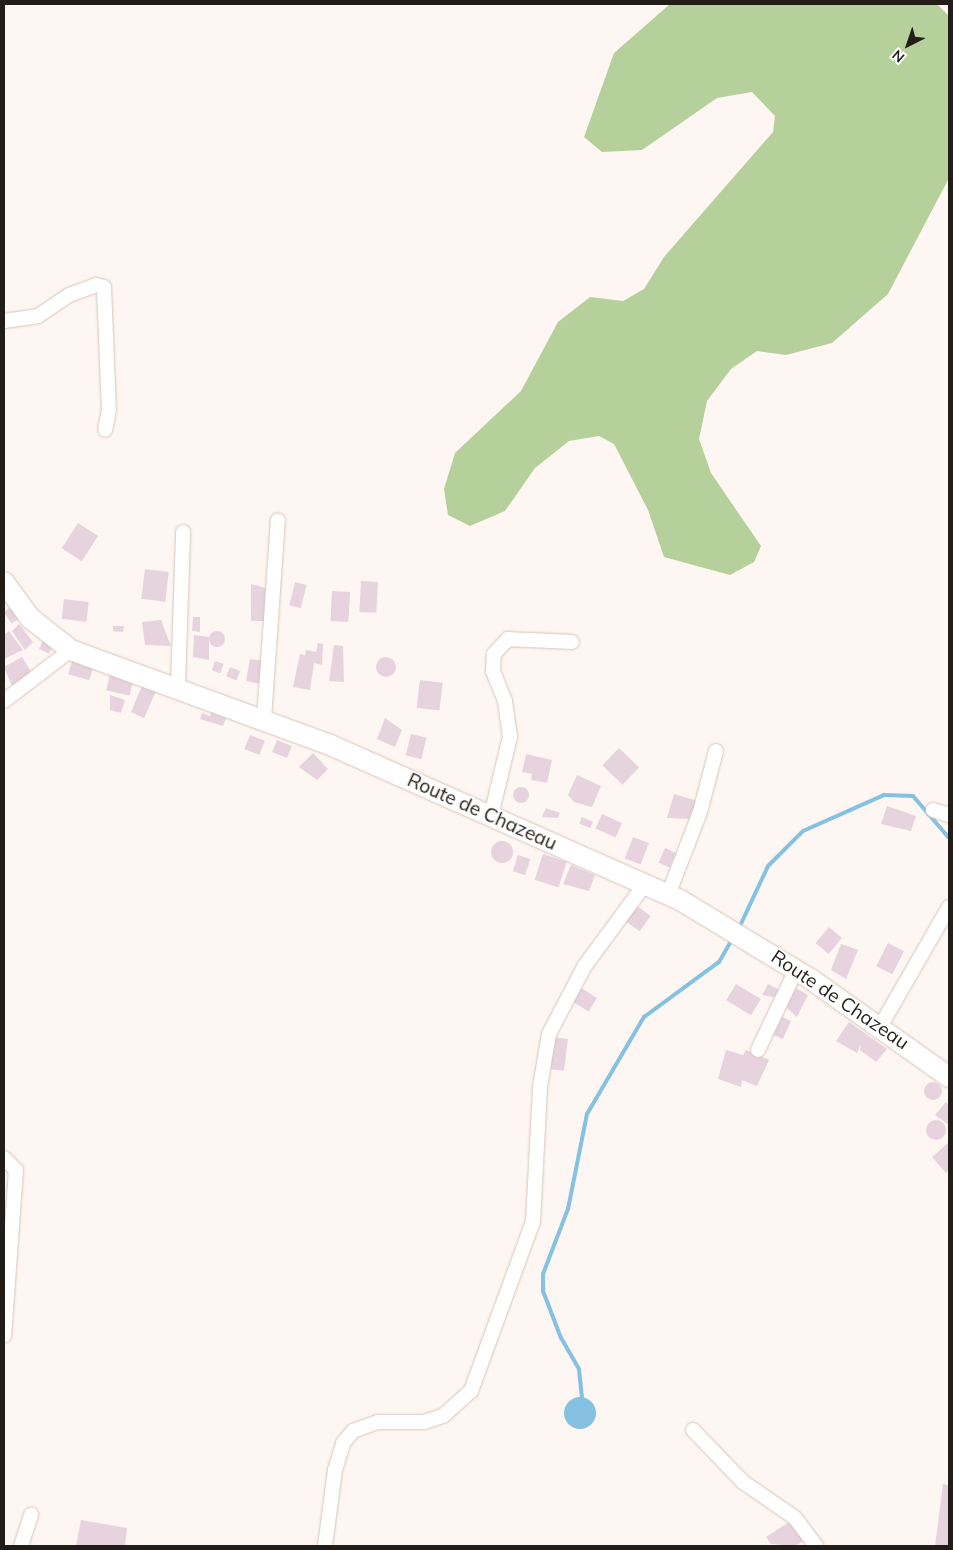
<!DOCTYPE html>
<style>
body{margin:0}
#map{position:relative;width:953px;height:1550px;overflow:hidden;background:#fef6f2;font-family:Mulish,sans-serif}
div>[style]{position:absolute}
.forest>*{inset:0;background:#b6d09b}
.water>*{inset:0;background:#85c1e1}
.round{border-radius:50%}
.stream>*{height:4px;margin:-2px;padding:0 2px;transform-origin:2px;border-radius:2px;background:#85c1e1}
.building>*{inset:0;background:#e6d3de;transform-origin:0 0}
.roads{filter:drop-shadow(0 0 1px #d7c4bc) drop-shadow(0 0 1px #d7c4bc)}
.street>*{height:14px;margin:-7px;padding:0 7px;transform-origin:7px;border-radius:7px;background:#fff}
.secondary>*{height:20px;margin:-10px;padding:0 10px;transform-origin:10px;border-radius:10px;background:#fff}
span{translate:-50% -50%;white-space:nowrap;text-align:center;line-height:1.15;-webkit-text-stroke:4px #fff;paint-order:stroke}
.street-label{font-size:19px;color:#231d19}
.frame{position:absolute;inset:0;border:5px solid #231d19;pointer-events:none}
.north{position:absolute;left:883px;top:20px;width:50px;height:50px;-webkit-text-stroke:4px #fff;paint-order:stroke;rotate:221deg;font-size:14px;font-weight:700;line-height:20px;text-align:center;color:#231d19}
.north::after{content:'';display:block;margin:auto;width:18px;height:22px;background:#231d19;clip-path:polygon(50% 0,100% 100%,50% 72%,0 100%)}
</style>
<div id="map">
<div class="forest">
<i style="clip-path:polygon(670px 4px,937px 4px,949px 16px,949px 178px,888px 294px,832px 343px,786px 355px,757px 351px,731px 369px,707px 401px,699px 439px,711px 473px,761px 546px,754px 562px,730px 575px,664px 557px,648px 510px,614px 444px,599px 436px,569px 441px,535px 468px,505px 511px,470px 526px,448px 515px,444px 489px,455px 453px,521px 391px,558px 322px,590px 297px,623px 301px,644px 289px,664px 257px,773px 132px,775px 116px,752px 92px,717px 98px,642px 150px,602px 152px,584px 137px,614px 53px)"></i>
</div>
<div class="water">
<i class="round" style="left:564px;top:1397px;width:32px;height:32px"></i>
</div>
<div class="stream">
<i style="left:739px;top:928px;width:68px;rotate:-64.9deg"></i>
<i style="left:768px;top:866px;width:49px;rotate:-45deg"></i>
<i style="left:803px;top:831px;width:89px;rotate:-24deg"></i>
<i style="left:884px;top:795px;width:29px;rotate:2deg"></i>
<i style="left:913px;top:796px;width:55px;rotate:49.4deg"></i>
<i style="left:582px;top:1398px;width:29px;rotate:-96deg"></i>
<i style="left:579px;top:1369px;width:36px;rotate:-120deg"></i>
<i style="left:561px;top:1338px;width:50px;rotate:-111deg"></i>
<i style="left:543px;top:1291px;width:17px;rotate:-90deg"></i>
<i style="left:543px;top:1274px;width:70px;rotate:-69deg"></i>
<i style="left:568px;top:1209px;width:97px;rotate:-78.7deg"></i>
<i style="left:587px;top:1114px;width:113px;rotate:-59.6deg"></i>
<i style="left:644px;top:1017px;width:93px;rotate:-36.3deg"></i>
<i style="left:719px;top:962px;width:28px;rotate:-60deg"></i>
</div>
<div class="building">
<i style="left:78px;top:523px;width:24px;height:30px;rotate:33deg"></i>
<i style="left:145px;top:569px;width:24px;height:30px;rotate:7deg"></i>
<i style="left:361px;top:581px;width:17px;height:31px;rotate:3deg"></i>
<i style="left:295px;top:582px;width:12px;height:24px;rotate:14deg"></i>
<i style="clip-path:polygon(251px 584px,269px 589px,268px 621px,251px 621px)"></i>
<i style="left:332px;top:591px;width:18px;height:30px;rotate:3deg"></i>
<i style="left:64px;top:599px;width:25px;height:20px;rotate:7deg"></i>
<i style="left:17px;top:603px;width:14px;height:16px;rotate:56deg"></i>
<i style="clip-path:polygon(193px 617px,200px 617px,200px 632px,192px 631px)"></i>
<i style="clip-path:polygon(161px 620px,171px 646px,145px 645px,142px 622px)"></i>
<i style="clip-path:polygon(19px 624px,33px 642px,25px 650px,12px 631px)"></i>
<i style="clip-path:polygon(113px 626px,124px 626px,123px 632px,113px 631px)"></i>
<i class="round" style="left:209px;top:631px;width:16px;height:16px"></i>
<i style="clip-path:polygon(9px 631px,23px 650px,4px 659px,4px 635px)"></i>
<i style="clip-path:polygon(194px 635px,209px 637px,209px 660px,193px 657px)"></i>
<i style="left:44px;top:639px;width:11px;height:11px;rotate:27deg"></i>
<i style="clip-path:polygon(318px 643px,323px 644px,322px 665px,314px 663px,310px 690px,293px 687px,300px 654px,305px 655px,306px 650px,316px 652px)"></i>
<i style="clip-path:polygon(334px 645px,343px 646px,344px 682px,329px 681px)"></i>
<i style="left:74px;top:654px;width:22px;height:21px;rotate:16deg"></i>
<i class="round" style="left:376px;top:657px;width:20px;height:20px"></i>
<i style="clip-path:polygon(22px 657px,33px 675px,12px 686px,4px 667px)"></i>
<i style="clip-path:polygon(250px 659px,263px 661px,264px 685px,246px 681px)"></i>
<i style="left:215px;top:661px;width:9px;height:10px;rotate:18deg"></i>
<i style="left:230px;top:667px;width:11px;height:10px;rotate:22deg"></i>
<i style="left:110px;top:673px;width:24px;height:18px;rotate:12deg"></i>
<i style="left:420px;top:680px;width:23px;height:28px;rotate:7deg"></i>
<i style="clip-path:polygon(142px 686px,157px 689px,144px 718px,131px 712px)"></i>
<i style="clip-path:polygon(110px 695px,125px 700px,121px 713px,110px 710px)"></i>
<i style="clip-path:polygon(213px 704px,229px 709px,223px 726px,200px 719px,202px 713px,210px 716px)"></i>
<i style="clip-path:polygon(385px 718px,402px 730px,395px 747px,377px 739px)"></i>
<i style="left:411px;top:734px;width:16px;height:22px;rotate:14deg"></i>
<i style="left:250px;top:735px;width:16px;height:15px;rotate:22deg"></i>
<i style="left:277px;top:740px;width:16px;height:13px;rotate:22deg"></i>
<i style="left:619px;top:748px;width:28px;height:24px;rotate:44deg"></i>
<i style="clip-path:polygon(313px 753px,328px 769px,317px 780px,299px 767px)"></i>
<i style="clip-path:polygon(526px 754px,552px 760px,547px 783px,531px 780px,532px 774px,522px 772px)"></i>
<i style="clip-path:polygon(577px 775px,601px 786px,592px 807px,574px 802px,568px 795px)"></i>
<i class="round" style="left:513px;top:787px;width:16px;height:16px"></i>
<i style="clip-path:polygon(674px 794px,698px 801px,689px 819px,667px 818px)"></i>
<i style="clip-path:polygon(887px 806px,916px 816px,911px 831px,881px 824px)"></i>
<i style="clip-path:polygon(546px 808px,560px 813px,558px 818px,542px 817px)"></i>
<i style="left:602px;top:814px;width:22px;height:16px;rotate:24deg"></i>
<i style="left:582px;top:817px;width:12px;height:7px;rotate:24deg"></i>
<i style="left:633px;top:837px;width:17px;height:23px;rotate:21deg"></i>
<i class="round" style="left:491px;top:841px;width:22px;height:22px"></i>
<i style="left:665px;top:848px;width:12px;height:16px;rotate:24deg"></i>
<i style="left:543px;top:854px;width:25px;height:27px;rotate:18deg"></i>
<i style="left:518px;top:855px;width:13px;height:17px;rotate:18deg"></i>
<i style="clip-path:polygon(571px 865px,595px 875px,589px 891px,563px 884px)"></i>
<i style="left:637px;top:906px;width:17px;height:19px;rotate:36deg"></i>
<i style="left:829px;top:927px;width:17px;height:21px;rotate:40deg"></i>
<i style="left:888px;top:943px;width:18px;height:26px;rotate:27deg"></i>
<i style="clip-path:polygon(841px 944px,858px 950px,846px 979px,831px 970px)"></i>
<i style="left:736px;top:984px;width:29px;height:19px;rotate:31deg"></i>
<i style="clip-path:polygon(768px 984px,782px 991px,778px 998px,762px 995px)"></i>
<i style="left:581px;top:988px;width:19px;height:16px;rotate:32deg"></i>
<i style="clip-path:polygon(796px 988px,808px 995px,797px 1017px,786px 1007px)"></i>
<i style="left:780px;top:1016px;width:12px;height:20px;rotate:24deg"></i>
<i style="clip-path:polygon(849px 1022px,887px 1049px,876px 1062px,860px 1050px,861px 1043px,857px 1053px,836px 1041px)"></i>
<i style="left:551px;top:1037px;width:17px;height:32px;rotate:7deg"></i>
<i style="clip-path:polygon(726px 1050px,743px 1055px,746px 1050px,769px 1060px,757px 1086px,742px 1080px,741px 1087px,718px 1079px)"></i>
<i class="round" style="left:924px;top:1082px;width:18px;height:18px"></i>
<i style="clip-path:polygon(946px 1102px,949px 1106px,949px 1125px,935px 1115px)"></i>
<i class="round" style="left:926px;top:1120px;width:20px;height:20px"></i>
<i style="clip-path:polygon(948px 1143px,949px 1170px,946px 1173px,932px 1157px)"></i>
<i style="clip-path:polygon(943px 1484px,949px 1485px,949px 1546px,935px 1546px)"></i>
<i style="clip-path:polygon(81px 1520px,127px 1528px,125px 1546px,76px 1546px)"></i>
<i style="clip-path:polygon(792px 1520px,805px 1540px,795px 1546px,771px 1544px,766px 1537px)"></i>
</div>
<div class="roads">
<div class="street">
<i style="left:4px;top:321px;width:34px;rotate:-8deg"></i>
<i style="left:38px;top:316px;width:37px;rotate:-34deg"></i>
<i style="left:69px;top:295px;width:29px;rotate:-20deg"></i>
<i style="left:96px;top:285px;width:8px;rotate:14deg"></i>
<i style="left:104px;top:287px;width:123px;rotate:87.7deg"></i>
<i style="left:109px;top:410px;width:20px;rotate:101deg"></i>
<i style="left:178px;top:686px;width:154px;rotate:-88.1deg"></i>
<i style="left:4px;top:701px;width:84px;rotate:-37.3deg"></i>
<i style="left:264px;top:719px;width:199px;rotate:-86deg"></i>
<i style="left:933px;top:810px;width:17px;rotate:17deg"></i>
<i style="left:491px;top:816px;width:81px;rotate:-76.5deg"></i>
<i style="left:510px;top:737px;width:36px;rotate:-98deg"></i>
<i style="left:505px;top:701px;width:32px;rotate:-112deg"></i>
<i style="left:493px;top:671px;width:17px;rotate:-87deg"></i>
<i style="left:494px;top:654px;width:21px;rotate:-47deg"></i>
<i style="left:508px;top:639px;width:64px;rotate:2.7deg"></i>
<i style="left:668px;top:895px;width:89px;rotate:-68.9deg"></i>
<i style="left:700px;top:812px;width:63px;rotate:-75.3deg"></i>
<i style="left:880px;top:1027px;width:138px;rotate:-60.1deg"></i>
<i style="left:758px;top:1050px;width:89px;rotate:-64.6deg"></i>
<i style="left:4px;top:1158px;width:17px;rotate:45deg"></i>
<i style="left:16px;top:1170px;width:166px;rotate:94.1deg"></i>
<i style="left:693px;top:1430px;width:72px;rotate:46.1deg"></i>
<i style="left:743px;top:1482px;width:63px;rotate:34.7deg"></i>
<i style="left:795px;top:1518px;width:35px;rotate:53deg"></i>
<i style="left:21px;top:1546px;width:33px;rotate:-72deg"></i>
<i style="left:325px;top:1546px;width:77px;rotate:-82.5deg"></i>
<i style="left:335px;top:1470px;width:28px;rotate:-73deg"></i>
<i style="left:343px;top:1443px;width:16px;rotate:-50deg"></i>
<i style="left:353px;top:1431px;width:27px;rotate:-20deg"></i>
<i style="left:378px;top:1422px;width:46px"></i>
<i style="left:424px;top:1422px;width:20px;rotate:-18deg"></i>
<i style="left:443px;top:1416px;width:38px;rotate:-42deg"></i>
<i style="left:471px;top:1391px;width:180px;rotate:-69.9deg"></i>
<i style="left:533px;top:1222px;width:135px;rotate:-87deg"></i>
<i style="left:540px;top:1087px;width:54px;rotate:-80.4deg"></i>
<i style="left:549px;top:1034px;width:76px;rotate:-62.4deg"></i>
<i style="left:584px;top:967px;width:103px;rotate:-53.7deg"></i>
</div>
<div class="secondary">
<i style="left:4px;top:582px;width:44px;rotate:54.2deg"></i>
<i style="left:30px;top:618px;width:52px;rotate:38deg"></i>
<i style="left:71px;top:650px;width:276px;rotate:20.1deg"></i>
<i style="left:330px;top:745px;width:383px;rotate:23.9deg"></i>
<i style="left:680px;top:900px;width:154px;rotate:31.2deg"></i>
<i style="left:812px;top:980px;width:168px;rotate:35.3deg"></i>
</div>
</div>
<div class="street-label">
<span style="left:482px;top:812px;rotate:24deg">Route de Chazeau</span>
<span style="left:840px;top:1000px;rotate:34deg">Route de Chazeau</span>
</div>
<div class="frame"></div>
<div class="north">N</div>
</div>
